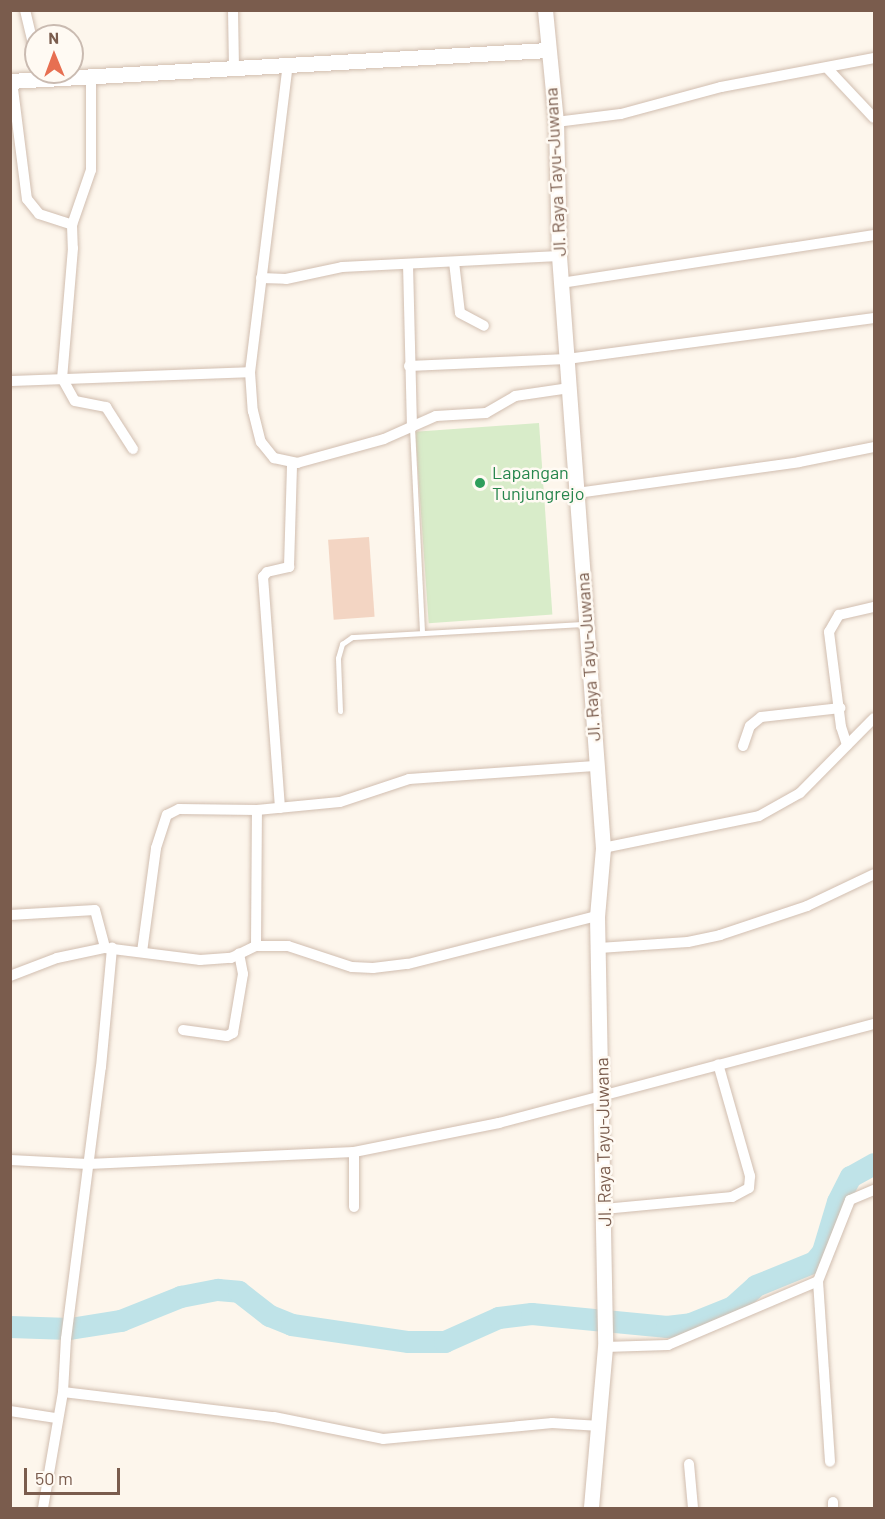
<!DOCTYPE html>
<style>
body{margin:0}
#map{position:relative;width:885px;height:1519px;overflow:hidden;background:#fdf6ec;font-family:Barlow,sans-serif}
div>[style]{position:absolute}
.green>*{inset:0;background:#d8ecc9;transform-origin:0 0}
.river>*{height:22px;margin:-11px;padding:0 11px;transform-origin:11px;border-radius:11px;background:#bfe3e8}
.building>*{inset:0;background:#f3d5c3;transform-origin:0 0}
.roads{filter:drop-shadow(0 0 2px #d1beb0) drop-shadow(0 0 2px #d1beb0)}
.lane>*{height:5px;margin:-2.5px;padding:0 2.5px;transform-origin:2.5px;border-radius:2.5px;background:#fff}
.street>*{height:10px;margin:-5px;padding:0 5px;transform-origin:5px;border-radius:5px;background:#fff}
.secondary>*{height:15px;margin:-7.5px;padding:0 7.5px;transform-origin:7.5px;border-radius:7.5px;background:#fff}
.dots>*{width:16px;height:16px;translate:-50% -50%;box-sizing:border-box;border:3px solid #fffaf3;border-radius:50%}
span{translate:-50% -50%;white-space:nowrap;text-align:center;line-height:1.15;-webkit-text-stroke:5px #fffaf3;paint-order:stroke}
.street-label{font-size:18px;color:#7a5c4d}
.leisure-label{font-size:18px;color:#27864d}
.left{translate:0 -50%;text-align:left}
.frame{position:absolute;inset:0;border:12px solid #7a5c4d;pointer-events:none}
.north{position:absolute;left:24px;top:24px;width:60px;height:60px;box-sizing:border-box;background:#fffaf3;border:2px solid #cabbb1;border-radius:50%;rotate:359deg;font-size:16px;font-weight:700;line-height:24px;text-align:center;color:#7a5c4d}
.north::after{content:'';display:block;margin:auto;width:21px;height:27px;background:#e76f51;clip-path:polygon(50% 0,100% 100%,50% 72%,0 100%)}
.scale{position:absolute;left:24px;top:1468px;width:96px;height:27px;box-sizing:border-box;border:3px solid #7a5c4d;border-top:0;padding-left:8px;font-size:18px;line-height:21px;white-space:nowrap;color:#7a5c4d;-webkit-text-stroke:4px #fffaf3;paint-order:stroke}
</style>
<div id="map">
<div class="green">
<i style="left:539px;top:423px;width:192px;height:124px;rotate:86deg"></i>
</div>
<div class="river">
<i style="left:10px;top:1327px;width:60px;rotate:1.9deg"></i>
<i style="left:70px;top:1329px;width:52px;rotate:-8.9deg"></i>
<i style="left:121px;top:1321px;width:65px;rotate:-21.8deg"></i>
<i style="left:181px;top:1297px;width:38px;rotate:-11deg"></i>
<i style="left:218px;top:1290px;width:21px;rotate:5deg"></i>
<i style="left:239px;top:1292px;width:39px;rotate:38deg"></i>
<i style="left:270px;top:1316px;width:24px;rotate:22deg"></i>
<i style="left:292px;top:1325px;width:118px;rotate:8.3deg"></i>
<i style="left:409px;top:1342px;width:36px"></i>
<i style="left:445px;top:1342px;width:59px;rotate:-24deg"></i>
<i style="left:499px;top:1318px;width:33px;rotate:-7deg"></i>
<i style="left:532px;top:1314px;width:136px;rotate:5.5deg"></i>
<i style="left:667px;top:1327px;width:24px;rotate:-7deg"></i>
<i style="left:691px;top:1324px;width:45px;rotate:-22deg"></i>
<i style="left:733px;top:1307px;width:31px;rotate:-42deg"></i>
<i style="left:756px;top:1286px;width:64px;rotate:-22.1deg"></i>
<i style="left:815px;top:1262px;width:13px;rotate:-51deg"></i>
<i style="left:823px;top:1252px;width:52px;rotate:-73.3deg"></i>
<i style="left:838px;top:1202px;width:28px;rotate:-63deg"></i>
<i style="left:851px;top:1177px;width:26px;rotate:-29deg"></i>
</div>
<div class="building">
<i style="left:369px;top:537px;width:80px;height:41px;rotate:86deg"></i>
</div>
<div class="roads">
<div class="lane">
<i style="left:412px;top:427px;width:204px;rotate:87.2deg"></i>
<i style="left:340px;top:711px;width:53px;rotate:-92.2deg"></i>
<i style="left:338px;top:658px;width:15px;rotate:-74deg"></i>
<i style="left:342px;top:644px;width:12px;rotate:-35deg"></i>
<i style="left:352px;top:637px;width:233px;rotate:-3.2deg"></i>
</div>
<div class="street">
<i style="left:25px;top:10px;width:47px;rotate:76.6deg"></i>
<i style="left:233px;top:10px;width:58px;rotate:89deg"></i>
<i style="left:288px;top:63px;width:311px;rotate:97deg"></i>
<i style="left:250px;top:372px;width:39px;rotate:86deg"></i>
<i style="left:253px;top:411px;width:32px;rotate:76deg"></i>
<i style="left:261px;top:442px;width:21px;rotate:51deg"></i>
<i style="left:274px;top:458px;width:24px;rotate:12deg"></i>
<i style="left:297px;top:463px;width:90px;rotate:-15.4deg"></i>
<i style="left:384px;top:439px;width:57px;rotate:-23.9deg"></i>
<i style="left:436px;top:416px;width:50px;rotate:-3.4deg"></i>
<i style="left:486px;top:413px;width:34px;rotate:-30deg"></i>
<i style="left:515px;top:396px;width:55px;rotate:-8.4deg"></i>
<i style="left:828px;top:69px;width:67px;rotate:46.8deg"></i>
<i style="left:91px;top:76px;width:94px;rotate:90deg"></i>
<i style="left:91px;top:170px;width:58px;rotate:109.1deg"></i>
<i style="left:72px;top:225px;width:23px;rotate:88deg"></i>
<i style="left:73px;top:248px;width:130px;rotate:94.8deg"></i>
<i style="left:62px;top:378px;width:26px;rotate:61deg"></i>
<i style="left:75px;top:401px;width:32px;rotate:11deg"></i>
<i style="left:106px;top:407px;width:50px;rotate:57.3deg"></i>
<i style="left:12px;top:81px;width:119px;rotate:82.8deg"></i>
<i style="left:27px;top:199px;width:19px;rotate:51deg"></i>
<i style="left:39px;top:214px;width:35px;rotate:18deg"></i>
<i style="left:556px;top:122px;width:65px;rotate:-7deg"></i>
<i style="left:621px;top:114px;width:104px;rotate:-15.1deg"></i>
<i style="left:721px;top:87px;width:156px;rotate:-10.7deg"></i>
<i style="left:454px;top:262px;width:51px;rotate:83.3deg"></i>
<i style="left:460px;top:313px;width:27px;rotate:28deg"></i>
<i style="left:408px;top:264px;width:163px;rotate:88.6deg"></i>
<i style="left:261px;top:278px;width:25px;rotate:2deg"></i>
<i style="left:286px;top:279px;width:57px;rotate:-12.1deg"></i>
<i style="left:342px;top:267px;width:217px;rotate:-2.9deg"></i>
<i style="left:561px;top:283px;width:317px;rotate:-8.7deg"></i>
<i style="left:409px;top:366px;width:158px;rotate:-2.5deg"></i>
<i style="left:567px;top:359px;width:310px;rotate:-7.6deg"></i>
<i style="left:10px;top:381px;width:240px;rotate:-2.1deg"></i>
<i style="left:577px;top:493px;width:224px;rotate:-7.9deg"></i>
<i style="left:799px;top:462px;width:76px;rotate:-11.3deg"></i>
<i style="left:847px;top:745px;width:19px;rotate:-108deg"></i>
<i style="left:841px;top:727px;width:96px;rotate:-97.2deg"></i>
<i style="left:829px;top:632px;width:20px;rotate:-60deg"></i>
<i style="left:839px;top:615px;width:36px;rotate:-13deg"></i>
<i style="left:743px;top:746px;width:21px;rotate:-71deg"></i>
<i style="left:750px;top:726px;width:14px;rotate:-39deg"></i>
<i style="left:761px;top:717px;width:80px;rotate:-6.5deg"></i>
<i style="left:280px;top:808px;width:232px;rotate:-94.2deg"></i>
<i style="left:263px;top:577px;width:6px;rotate:-51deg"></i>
<i style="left:267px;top:572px;width:23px;rotate:-13deg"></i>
<i style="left:289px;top:567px;width:104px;rotate:-88.3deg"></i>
<i style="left:603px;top:848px;width:159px;rotate:-11.6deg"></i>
<i style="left:759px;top:816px;width:47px;rotate:-29.3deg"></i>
<i style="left:800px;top:793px;width:105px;rotate:-45.4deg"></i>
<i style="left:10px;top:915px;width:85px;rotate:-3.4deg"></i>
<i style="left:95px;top:910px;width:39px;rotate:75deg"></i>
<i style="left:256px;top:946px;width:136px;rotate:-89.6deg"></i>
<i style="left:257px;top:810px;width:83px;rotate:-5.5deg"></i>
<i style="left:340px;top:802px;width:73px;rotate:-18.4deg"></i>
<i style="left:409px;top:779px;width:186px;rotate:-4deg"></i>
<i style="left:599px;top:948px;width:89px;rotate:-3.9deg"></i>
<i style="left:688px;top:942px;width:33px;rotate:-12deg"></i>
<i style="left:720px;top:935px;width:92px;rotate:-18.4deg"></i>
<i style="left:807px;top:906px;width:74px;rotate:-25.5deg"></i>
<i style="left:142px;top:952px;width:105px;rotate:-82.3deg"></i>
<i style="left:156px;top:848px;width:35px;rotate:-72deg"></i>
<i style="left:167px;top:815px;width:13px;rotate:-27deg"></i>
<i style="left:179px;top:809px;width:78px;rotate:0.7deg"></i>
<i style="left:10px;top:976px;width:50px;rotate:-21deg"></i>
<i style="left:57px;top:958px;width:49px;rotate:-11.8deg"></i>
<i style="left:105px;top:948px;width:96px;rotate:7.2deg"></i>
<i style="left:200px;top:960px;width:31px;rotate:-4deg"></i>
<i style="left:231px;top:958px;width:28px;rotate:-26deg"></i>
<i style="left:256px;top:946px;width:32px"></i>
<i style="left:288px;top:946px;width:67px;rotate:18.2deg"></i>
<i style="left:352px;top:967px;width:21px;rotate:3deg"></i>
<i style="left:373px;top:968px;width:35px;rotate:-7deg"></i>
<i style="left:408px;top:964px;width:195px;rotate:-14.3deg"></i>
<i style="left:183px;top:1030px;width:44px;rotate:7.8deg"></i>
<i style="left:227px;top:1036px;width:7px;rotate:-27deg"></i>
<i style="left:233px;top:1033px;width:60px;rotate:-80.4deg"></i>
<i style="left:243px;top:974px;width:21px;rotate:-101deg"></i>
<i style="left:354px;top:1152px;width:55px;rotate:90deg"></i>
<i style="left:10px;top:1160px;width:78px;rotate:2.9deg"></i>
<i style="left:88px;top:1164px;width:266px;rotate:-2.6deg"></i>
<i style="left:354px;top:1152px;width:148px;rotate:-11.3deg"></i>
<i style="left:499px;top:1123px;width:388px;rotate:-14.8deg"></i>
<i style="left:604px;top:1209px;width:129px;rotate:-5.4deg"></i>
<i style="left:732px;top:1197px;width:19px;rotate:-28deg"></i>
<i style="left:749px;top:1188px;width:12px;rotate:-85deg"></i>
<i style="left:750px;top:1176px;width:116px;rotate:-105.9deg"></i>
<i style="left:818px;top:1281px;width:181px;rotate:86.2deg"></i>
<i style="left:605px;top:1347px;width:63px;rotate:-1.8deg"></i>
<i style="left:668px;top:1345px;width:163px;rotate:-23.1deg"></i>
<i style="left:818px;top:1281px;width:87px;rotate:-68.4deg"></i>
<i style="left:850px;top:1200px;width:26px;rotate:-23deg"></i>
<i style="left:63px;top:1392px;width:212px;rotate:6.8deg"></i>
<i style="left:274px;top:1417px;width:111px;rotate:11.4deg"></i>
<i style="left:383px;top:1439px;width:170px;rotate:-5.4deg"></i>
<i style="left:552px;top:1423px;width:48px;rotate:3.6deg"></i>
<i style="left:10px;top:1411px;width:47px;rotate:8.7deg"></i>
<i style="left:689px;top:1464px;width:44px;rotate:84.8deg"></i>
<i style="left:833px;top:1502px;width:6px;rotate:90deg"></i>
<i style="left:43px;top:1508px;width:118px;rotate:-80.2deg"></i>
<i style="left:63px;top:1392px;width:53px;rotate:-86.8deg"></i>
<i style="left:66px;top:1339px;width:274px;rotate:-82.7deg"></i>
<i style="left:101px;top:1067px;width:120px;rotate:-84.7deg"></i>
</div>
<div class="secondary">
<i style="left:545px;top:10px;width:113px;rotate:84.4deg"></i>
<i style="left:556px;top:122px;width:134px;rotate:88.7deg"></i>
<i style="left:559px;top:256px;width:594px;rotate:85.75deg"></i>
<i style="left:603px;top:848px;width:68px;rotate:95deg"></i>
<i style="left:597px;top:916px;width:431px;rotate:88.9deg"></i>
<i style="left:605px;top:1347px;width:162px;rotate:95deg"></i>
<i style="left:10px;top:81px;width:538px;rotate:-3.3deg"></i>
</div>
</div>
<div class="dots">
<i style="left:480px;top:483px;background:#2e9e5b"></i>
</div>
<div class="street-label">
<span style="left:555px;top:172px;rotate:-93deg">Jl. Raya Tayu-Juwana</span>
<span style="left:588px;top:657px;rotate:-94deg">Jl. Raya Tayu-Juwana</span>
<span style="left:603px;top:1142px;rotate:-91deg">Jl. Raya Tayu-Juwana</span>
</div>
<div class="leisure-label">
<span class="left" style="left:492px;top:483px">Lapangan<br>Tunjungrejo</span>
</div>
<div class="frame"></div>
<div class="north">N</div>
<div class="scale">50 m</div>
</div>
